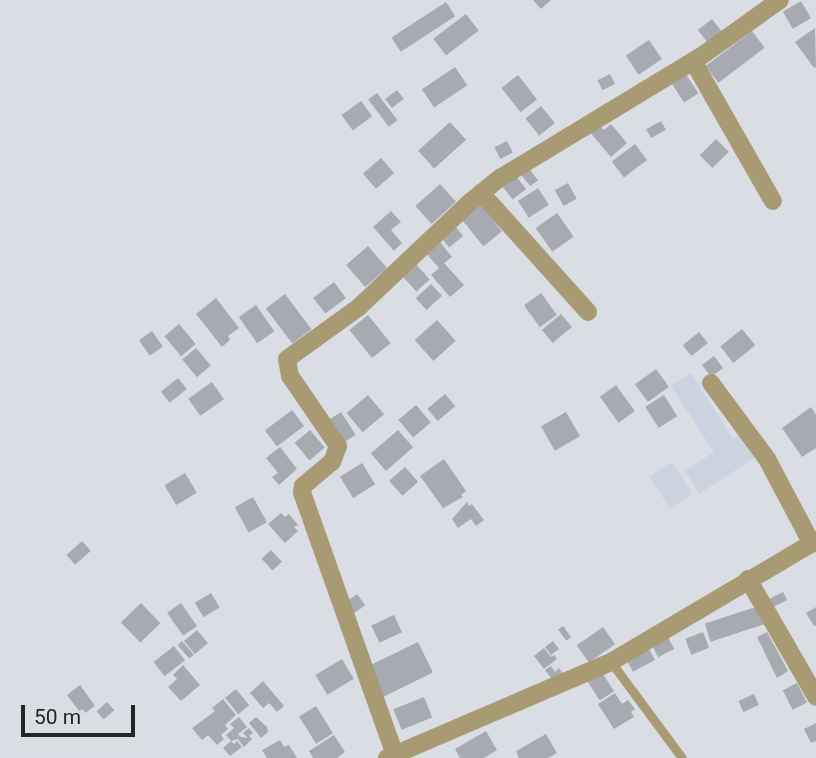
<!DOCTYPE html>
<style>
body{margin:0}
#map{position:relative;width:816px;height:758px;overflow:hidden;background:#dadee4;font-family:Roboto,sans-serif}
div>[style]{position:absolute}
.built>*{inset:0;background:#ccd3e0;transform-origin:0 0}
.building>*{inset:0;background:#a7abb1;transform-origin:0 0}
.lane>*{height:9px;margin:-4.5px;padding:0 4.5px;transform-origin:4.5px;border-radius:4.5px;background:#a89a72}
.street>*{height:18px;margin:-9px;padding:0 9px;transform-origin:9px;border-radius:9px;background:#a89a72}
span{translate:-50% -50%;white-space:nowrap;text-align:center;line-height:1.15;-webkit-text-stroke:5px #dadee4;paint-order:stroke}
.scale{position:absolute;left:21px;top:705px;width:114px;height:32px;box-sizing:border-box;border:4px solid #232527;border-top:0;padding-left:9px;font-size:21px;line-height:24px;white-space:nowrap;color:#232527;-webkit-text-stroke:5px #dadee4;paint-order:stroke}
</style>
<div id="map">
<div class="built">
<i style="clip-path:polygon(691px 373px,733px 439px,742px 433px,757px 456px,699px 494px,685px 471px,714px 452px,671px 386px)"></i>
<i style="left:672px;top:462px;width:38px;height:27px;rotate:57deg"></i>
</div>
<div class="building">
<i style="clip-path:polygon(533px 0,551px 0,541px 9px)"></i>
<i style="left:801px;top:1px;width:20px;height:21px;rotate:60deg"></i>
<i style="left:446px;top:2px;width:17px;height:65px;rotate:57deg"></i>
<i style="left:466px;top:14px;width:21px;height:41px;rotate:53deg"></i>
<i style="left:712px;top:19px;width:18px;height:18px;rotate:52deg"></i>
<i style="clip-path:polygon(815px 28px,816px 67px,814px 68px,795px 42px)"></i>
<i style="left:752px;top:31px;width:21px;height:58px;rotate:53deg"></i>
<i style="left:649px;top:40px;width:23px;height:28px;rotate:56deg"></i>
<i style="left:455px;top:67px;width:22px;height:40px;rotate:56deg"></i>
<i style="left:682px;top:68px;width:30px;height:17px;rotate:57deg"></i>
<i style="left:610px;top:74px;width:11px;height:14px;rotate:63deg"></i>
<i style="left:518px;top:75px;width:31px;height:21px;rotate:52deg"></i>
<i style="left:397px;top:90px;width:11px;height:15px;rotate:52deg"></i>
<i style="left:377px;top:93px;width:34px;height:11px;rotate:53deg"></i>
<i style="left:361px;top:101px;width:19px;height:24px;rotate:54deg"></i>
<i style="left:541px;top:106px;width:22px;height:20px;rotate:51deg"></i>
<i style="left:661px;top:121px;width:10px;height:17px;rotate:61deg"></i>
<i style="left:450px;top:122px;width:24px;height:43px;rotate:48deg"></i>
<i style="clip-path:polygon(597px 122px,604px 130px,611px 124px,627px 143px,611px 157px,588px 130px)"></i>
<i style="left:716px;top:139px;width:18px;height:23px;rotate:45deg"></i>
<i style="left:507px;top:141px;width:13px;height:14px;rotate:63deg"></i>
<i style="left:635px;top:144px;width:20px;height:29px;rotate:53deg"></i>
<i style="left:381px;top:158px;width:20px;height:24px;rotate:49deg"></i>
<i style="left:527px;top:166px;width:18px;height:10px;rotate:52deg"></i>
<i style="left:512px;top:171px;width:23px;height:17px;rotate:52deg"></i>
<i style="left:568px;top:183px;width:18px;height:15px;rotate:61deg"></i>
<i style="left:440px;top:184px;width:24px;height:33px;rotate:48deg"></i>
<i style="left:538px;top:188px;width:20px;height:24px;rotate:57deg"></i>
<i style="left:480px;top:204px;width:35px;height:24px;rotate:51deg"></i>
<i style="clip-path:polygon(391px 211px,401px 222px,391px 230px,402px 243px,394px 251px,373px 227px)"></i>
<i style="left:557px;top:213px;width:29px;height:26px;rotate:55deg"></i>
<i style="left:455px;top:226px;width:13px;height:18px;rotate:51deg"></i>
<i style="clip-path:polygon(440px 242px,452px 257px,444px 263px,464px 285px,450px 297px,431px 275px,439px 268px,426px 253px)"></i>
<i style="left:368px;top:246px;width:29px;height:29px;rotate:49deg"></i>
<i style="left:413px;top:261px;width:25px;height:18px;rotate:48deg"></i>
<i style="left:334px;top:282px;width:20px;height:26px;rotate:53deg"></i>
<i style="left:431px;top:284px;width:16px;height:21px;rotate:47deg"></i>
<i style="left:541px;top:293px;width:27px;height:21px;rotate:54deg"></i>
<i style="left:285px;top:294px;width:44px;height:24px;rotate:53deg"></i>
<i style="clip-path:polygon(216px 298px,239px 328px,228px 336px,230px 340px,222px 347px,196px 314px)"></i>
<i style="left:256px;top:305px;width:32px;height:21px;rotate:55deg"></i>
<i style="left:561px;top:314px;width:17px;height:25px;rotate:50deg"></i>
<i style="left:368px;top:315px;width:36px;height:24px;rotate:51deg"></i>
<i style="left:437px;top:320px;width:28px;height:30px;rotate:48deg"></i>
<i style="left:179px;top:324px;width:26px;height:19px;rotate:50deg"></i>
<i style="left:742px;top:329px;width:21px;height:28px;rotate:51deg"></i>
<i style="left:152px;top:331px;width:19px;height:16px;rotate:55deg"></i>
<i style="left:699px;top:332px;width:14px;height:21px;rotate:51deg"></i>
<i style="left:196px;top:348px;width:23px;height:18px;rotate:50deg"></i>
<i style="left:714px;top:356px;width:15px;height:15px;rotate:53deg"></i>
<i style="left:656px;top:369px;width:22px;height:26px;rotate:54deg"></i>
<i style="left:178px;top:378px;width:14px;height:22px;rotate:51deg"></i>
<i style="left:212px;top:382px;width:21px;height:29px;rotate:55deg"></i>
<i style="left:616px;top:385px;width:32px;height:20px;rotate:54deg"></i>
<i style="left:445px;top:394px;width:16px;height:23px;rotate:50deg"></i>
<i style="left:368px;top:395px;width:25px;height:28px;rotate:50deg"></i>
<i style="left:664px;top:395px;width:25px;height:22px;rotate:58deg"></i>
<i style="left:416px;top:405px;width:23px;height:23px;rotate:50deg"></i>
<i style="clip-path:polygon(811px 407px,816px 415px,816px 448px,802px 457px,782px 428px)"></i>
<i style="left:292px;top:410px;width:20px;height:34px;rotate:53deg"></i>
<i style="left:341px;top:412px;width:27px;height:18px;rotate:57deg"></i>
<i style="left:566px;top:412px;width:28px;height:29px;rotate:60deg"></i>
<i style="left:310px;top:430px;width:23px;height:20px;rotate:50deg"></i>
<i style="left:398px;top:430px;width:23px;height:36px;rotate:49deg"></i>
<i style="clip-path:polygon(280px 447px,297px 469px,279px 485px,272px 477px,278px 473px,266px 458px)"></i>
<i style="clip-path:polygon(444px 459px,466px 491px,461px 495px,463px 497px,443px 508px,420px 476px)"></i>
<i style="left:362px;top:463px;width:25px;height:26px;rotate:58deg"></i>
<i style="left:405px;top:467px;width:20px;height:21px;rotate:49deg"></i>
<i style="left:185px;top:473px;width:23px;height:24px;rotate:59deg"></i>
<i style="left:253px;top:497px;width:29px;height:21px;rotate:61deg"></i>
<i style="clip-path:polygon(467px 502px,469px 506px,472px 504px,484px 520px,476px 526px,471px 519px,458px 528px,452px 519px)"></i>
<i style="clip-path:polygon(281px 513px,285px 517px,289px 514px,298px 525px,294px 527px,298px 531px,285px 543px,268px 524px)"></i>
<i style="left:82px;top:541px;width:13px;height:21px;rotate:48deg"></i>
<i style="left:271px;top:550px;width:16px;height:13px;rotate:47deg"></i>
<i style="left:783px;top:592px;width:9px;height:15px;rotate:63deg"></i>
<i style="left:211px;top:593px;width:17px;height:19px;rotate:59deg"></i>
<i style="left:357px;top:594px;width:14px;height:17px;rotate:54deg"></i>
<i style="left:141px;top:603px;width:28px;height:28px;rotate:46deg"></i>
<i style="left:181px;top:603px;width:28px;height:17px;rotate:55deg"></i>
<i style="left:759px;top:606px;width:19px;height:57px;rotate:72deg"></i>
<i style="clip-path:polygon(816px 607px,816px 625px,814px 626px,806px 613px)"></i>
<i style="left:394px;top:615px;width:19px;height:25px;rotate:65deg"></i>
<i style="left:563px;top:626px;width:14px;height:6px;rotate:54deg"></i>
<i style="left:603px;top:627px;width:21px;height:32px;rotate:55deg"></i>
<i style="left:197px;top:630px;width:17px;height:17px;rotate:50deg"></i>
<i style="left:703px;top:632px;width:17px;height:19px;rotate:69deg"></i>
<i style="clip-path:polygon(767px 632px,788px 671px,777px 678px,757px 637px)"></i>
<i style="left:666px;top:633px;width:18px;height:18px;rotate:63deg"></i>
<i style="left:182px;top:641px;width:18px;height:6px;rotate:49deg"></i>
<i style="left:553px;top:641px;width:10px;height:10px;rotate:53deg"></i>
<i style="left:418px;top:642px;width:34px;height:55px;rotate:64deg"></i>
<i style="left:647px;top:645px;width:17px;height:25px;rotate:62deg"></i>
<i style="left:174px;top:646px;width:18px;height:26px;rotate:52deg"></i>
<i style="clip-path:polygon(544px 648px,551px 657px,554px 655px,557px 659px,544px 669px,534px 656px)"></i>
<i style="left:342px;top:659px;width:23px;height:31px;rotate:59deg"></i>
<i style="clip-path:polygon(183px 665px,200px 685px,181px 701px,168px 687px,177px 679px,173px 675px)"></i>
<i style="clip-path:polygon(551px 666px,555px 672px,559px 668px,564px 675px,554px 682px,545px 670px)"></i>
<i style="left:601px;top:671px;width:24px;height:17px;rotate:57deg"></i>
<i style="clip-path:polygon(263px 681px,284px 706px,277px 712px,269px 703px,263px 708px,250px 693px)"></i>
<i style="left:797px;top:683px;width:22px;height:16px;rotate:63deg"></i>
<i style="clip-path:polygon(80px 685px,95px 706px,85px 713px,83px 709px,79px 711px,67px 695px)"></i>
<i style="left:236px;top:689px;width:21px;height:14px;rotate:51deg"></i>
<i style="clip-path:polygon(615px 693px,622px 704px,628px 700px,635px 709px,631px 712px,634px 717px,614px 729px,598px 704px)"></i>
<i style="left:754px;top:694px;width:12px;height:17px;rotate:66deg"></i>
<i style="left:424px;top:697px;width:22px;height:33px;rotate:68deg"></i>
<i style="clip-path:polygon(223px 699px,236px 715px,225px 725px,228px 729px,221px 735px,224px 739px,217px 745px,208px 735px,202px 740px,192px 728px,215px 711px,212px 708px)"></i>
<i style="left:107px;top:702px;width:11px;height:14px;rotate:49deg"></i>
<i style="left:316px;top:706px;width:32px;height:20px;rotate:58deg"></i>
<i style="clip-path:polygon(239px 717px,247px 727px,238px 734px,241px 737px,248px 738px,243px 733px,249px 728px,253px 733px,249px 736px,252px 739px,244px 747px,238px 739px,231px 741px,226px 735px,234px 728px,230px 724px)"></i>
<i style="clip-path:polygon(256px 717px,267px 727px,268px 732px,261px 738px,249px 723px)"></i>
<i style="clip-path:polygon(816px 723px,816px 741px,811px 743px,804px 729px)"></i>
<i style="clip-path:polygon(486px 731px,497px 750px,484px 758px,460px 758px,455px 749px)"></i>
<i style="clip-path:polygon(546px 734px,557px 753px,548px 758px,519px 758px,516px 751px)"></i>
<i style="clip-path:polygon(334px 735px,345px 752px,337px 758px,313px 758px,309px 751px)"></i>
<i style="clip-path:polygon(280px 740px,284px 747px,289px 745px,297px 758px,267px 758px,262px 750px)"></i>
<i style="clip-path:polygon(231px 741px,234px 744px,237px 741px,242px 747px,230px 756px,223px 748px)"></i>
</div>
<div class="lane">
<i style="left:611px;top:662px;width:119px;rotate:53.5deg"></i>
</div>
<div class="street">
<i style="left:693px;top:61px;width:161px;rotate:60.3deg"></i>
<i style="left:481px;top:193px;width:160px;rotate:48deg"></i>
<i style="left:711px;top:383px;width:94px;rotate:53.6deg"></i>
<i style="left:767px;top:459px;width:96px;rotate:62.1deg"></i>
<i style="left:748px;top:579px;width:136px;rotate:60deg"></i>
<i style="left:395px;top:755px;width:278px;rotate:-109.5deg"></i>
<i style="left:302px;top:493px;width:7px;rotate:-82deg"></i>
<i style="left:303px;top:486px;width:38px;rotate:-40deg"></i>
<i style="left:332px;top:462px;width:17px;rotate:-69deg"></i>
<i style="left:338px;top:446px;width:85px;rotate:-124.4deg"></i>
<i style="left:290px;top:376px;width:17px;rotate:-100deg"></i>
<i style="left:287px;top:359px;width:89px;rotate:-35.8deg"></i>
<i style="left:359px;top:307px;width:151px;rotate:-43.4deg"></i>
<i style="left:469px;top:203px;width:40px;rotate:-39deg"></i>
<i style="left:500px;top:178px;width:234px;rotate:-31.2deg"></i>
<i style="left:700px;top:57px;width:98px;rotate:-35.5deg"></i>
<i style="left:387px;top:758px;width:244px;rotate:-23.2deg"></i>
<i style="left:611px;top:662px;width:238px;rotate:-30.6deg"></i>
</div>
<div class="scale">50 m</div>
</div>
